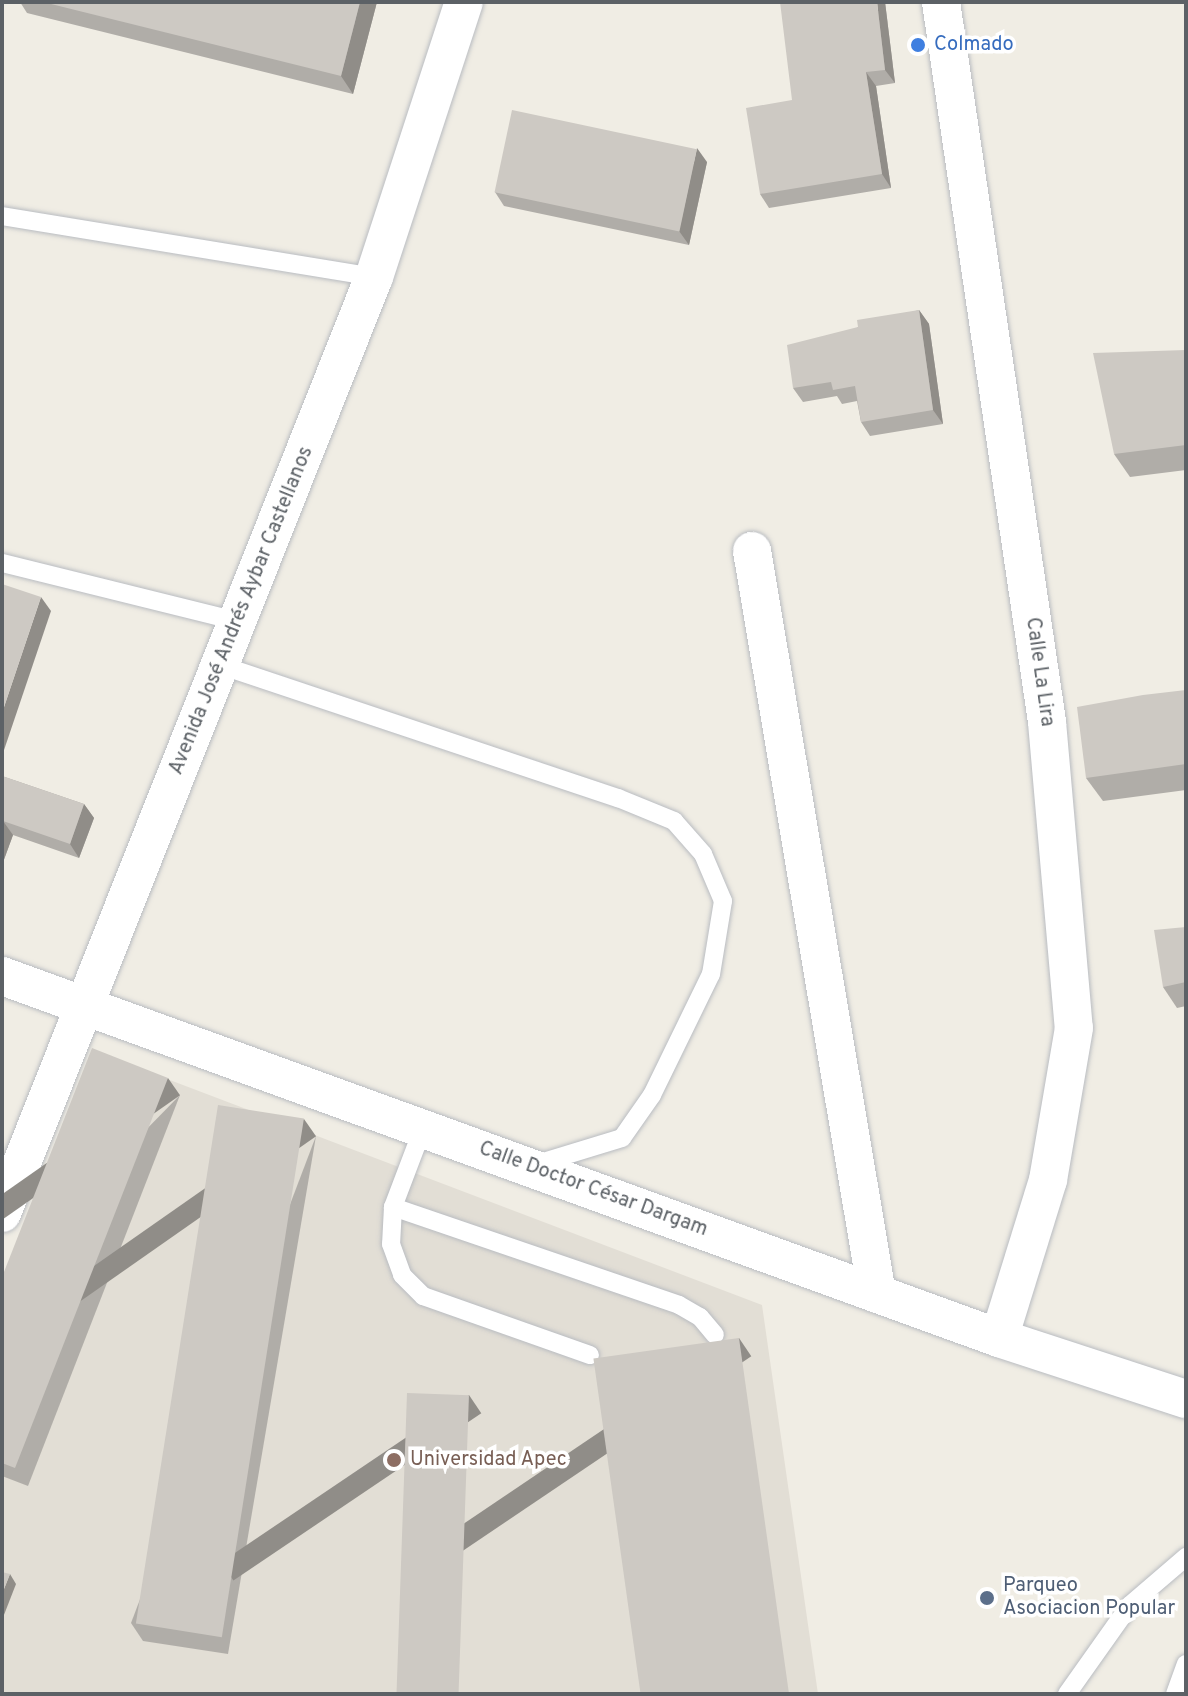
<!DOCTYPE html>
<meta charset="utf-8">
<style>
body{margin:0}
#map{position:relative;width:1188px;height:1696px;overflow:hidden;background:#f0ede4;font-family:Overpass,sans-serif}
div>[style]{position:absolute}
.education>*{inset:0;background:#e2ded5}
.roads{filter:drop-shadow(0 0 2px #b9bcc1) drop-shadow(0 0 2px #b9bcc1)}
.lane>*{height:18px;margin:-9px;padding:0 9px;transform-origin:9px;border-radius:9px;background:#fff}
.street>*{height:38px;margin:-19px;padding:0 19px;transform-origin:19px;border-radius:19px;background:#fff}
.wall>*{inset:0;background:#b0ada8}
.shaded-wall>*{inset:0;background:#908d88;transform-origin:0 0}
.building>*{inset:0;background:#cdc9c3;transform-origin:0 0}
.dots>*{width:22px;height:22px;translate:-50% -50%;box-sizing:border-box;border:4px solid #fff;border-radius:50%}
span{translate:-50% -50%;white-space:nowrap;text-align:center;line-height:1.15;-webkit-text-stroke:7px #fff;paint-order:stroke}
.shop-label{font-size:20px;color:#366cbe}
.left{translate:0 -50%;text-align:left}
.street-label{font-size:20px;color:#5c6166}
.education-label{font-size:20px;color:#785e54}
.service-label{font-size:20px;color:#4e5e75}
.frame{position:absolute;inset:0;border:4px solid #5c6166;pointer-events:none}
</style>
<div id="map">
<div class="education">
<i style="clip-path:polygon(104px 1055px,762px 1305px,818px 1694px,2px 1694px,2px 1313px)"></i>
</div>
<div class="roads">
<div class="lane">
<i style="left:2px;top:216px;width:377px;rotate:9.3deg"></i>
<i style="left:2px;top:563px;width:242px;rotate:13.9deg"></i>
<i style="left:220px;top:665px;width:420px;rotate:18.5deg"></i>
<i style="left:618px;top:798px;width:61px;rotate:22.3deg"></i>
<i style="left:674px;top:821px;width:44px;rotate:48.7deg"></i>
<i style="left:703px;top:854px;width:51px;rotate:66.9deg"></i>
<i style="left:723px;top:901px;width:74px;rotate:99.3deg"></i>
<i style="left:711px;top:974px;width:135px;rotate:116deg"></i>
<i style="left:652px;top:1095px;width:52px;rotate:124.9deg"></i>
<i style="left:622px;top:1138px;width:89px;rotate:163deg"></i>
<i style="left:423px;top:1128px;width:85px;rotate:110.8deg"></i>
<i style="left:393px;top:1207px;width:37px;rotate:93deg"></i>
<i style="left:391px;top:1244px;width:33px;rotate:70deg"></i>
<i style="left:402px;top:1275px;width:30px;rotate:45deg"></i>
<i style="left:423px;top:1296px;width:177px;rotate:19.5deg"></i>
<i style="left:393px;top:1207px;width:302px;rotate:18.9deg"></i>
<i style="left:679px;top:1305px;width:24px;rotate:30deg"></i>
<i style="left:700px;top:1317px;width:23px;rotate:50deg"></i>
<i style="left:1067px;top:1694px;width:109px;rotate:-54.7deg"></i>
<i style="left:1130px;top:1605px;width:74px;rotate:-40.6deg"></i>
<i style="left:1175px;top:1694px;width:32px;rotate:-70deg"></i>
</div>
<div class="street">
<i style="left:941px;top:2px;width:728px;rotate:81.62deg"></i>
<i style="left:1047px;top:722px;width:307px;rotate:85deg"></i>
<i style="left:1074px;top:1028px;width:154px;rotate:99.7deg"></i>
<i style="left:1048px;top:1180px;width:165px;rotate:107.2deg"></i>
<i style="left:752px;top:551px;width:753px;rotate:80.45deg"></i>
<i style="left:2px;top:976px;width:1061px;rotate:19.96deg"></i>
<i style="left:999px;top:1338px;width:197px;rotate:18.1deg"></i>
<i style="left:2px;top:1213px;width:1007px;rotate:-68.33deg"></i>
<i style="left:374px;top:277px;width:289px;rotate:-71.9deg"></i>
</div>
</div>
<div class="wall">
<i style="clip-path:polygon(20px 2px,377px 2px,353px 94px,27px 13px)"></i>
<i style="clip-path:polygon(885px 2px,895px 83px,876px 86px,891px 188px,769px 208px,760px 194px)"></i>
<i style="clip-path:polygon(707px 162px,689px 245px,504px 206px,495px 192px)"></i>
<i style="clip-path:polygon(919px 310px,929px 324px,943px 424px,870px 436px,861px 422px,857px 401px,842px 404px,837px 396px,803px 402px,793px 388px,858px 327px)"></i>
<i style="clip-path:polygon(1186px 350px,1186px 470px,1130px 477px,1114px 454px)"></i>
<i style="clip-path:polygon(1186px 690px,1186px 790px,1103px 801px,1086px 778px)"></i>
<i style="clip-path:polygon(2px 776px,84px 804px,94px 818px,79px 858px,13px 835px,2px 865px)"></i>
<i style="clip-path:polygon(1186px 927px,1186px 1006px,1177px 1008px,1163px 987px)"></i>
<i style="clip-path:polygon(180px 1095px,28px 1486px,2px 1476px,2px 1277px)"></i>
<i style="clip-path:polygon(316px 1136px,228px 1654px,143px 1641px,131px 1623px)"></i>
</div>
<div class="shaded-wall">
<i style="clip-path:polygon(360px 2px,377px 2px,353px 94px,341px 76px)"></i>
<i style="clip-path:polygon(877px 2px,885px 2px,895px 83px,885px 70px)"></i>
<i style="clip-path:polygon(866px 72px,876px 86px,891px 188px,882px 174px)"></i>
<i style="clip-path:polygon(697px 148px,707px 162px,689px 245px,679px 231px)"></i>
<i style="clip-path:polygon(919px 310px,929px 324px,943px 424px,933px 410px)"></i>
<i style="clip-path:polygon(41px 597px,51px 611px,2px 756px,2px 713px)"></i>
<i style="clip-path:polygon(84px 804px,94px 818px,79px 858px,70px 844px)"></i>
<i style="clip-path:polygon(3px 821px,13px 835px,2px 865px,2px 824px)"></i>
<i style="left:168px;top:1078px;width:21px;height:419px;rotate:55deg"></i>
<i style="left:304px;top:1119px;width:21px;height:526px;rotate:55deg"></i>
<i style="left:739px;top:1338px;width:22px;height:359px;rotate:56deg"></i>
<i style="left:469px;top:1395px;width:22px;height:299px;rotate:56deg"></i>
<i style="clip-path:polygon(10px 1574px,16px 1584px,2px 1620px,2px 1594px)"></i>
</div>
<div class="building">
<i style="clip-path:polygon(43px 2px,360px 2px,341px 76px)"></i>
<i style="clip-path:polygon(780px 2px,877px 2px,885px 70px,866px 72px,882px 174px,760px 194px,746px 108px,792px 100px)"></i>
<i style="left:512px;top:110px;width:189px;height:84px;rotate:12deg"></i>
<i style="clip-path:polygon(919px 310px,933px 410px,861px 422px,855px 386px,833px 390px,831px 382px,793px 388px,787px 345px,858px 327px,857px 320px)"></i>
<i style="clip-path:polygon(1186px 350px,1186px 445px,1114px 454px,1093px 353px)"></i>
<i style="clip-path:polygon(2px 584px,41px 597px,2px 713px)"></i>
<i style="clip-path:polygon(1186px 690px,1186px 764px,1086px 778px,1077px 707px,1143px 695px)"></i>
<i style="clip-path:polygon(2px 776px,84px 804px,70px 844px,3px 821px,2px 824px)"></i>
<i style="clip-path:polygon(1186px 927px,1186px 982px,1163px 987px,1154px 930px)"></i>
<i style="clip-path:polygon(92px 1048px,168px 1078px,15px 1468px,2px 1463px,2px 1277px)"></i>
<i style="left:218px;top:1105px;width:87px;height:525px;rotate:9deg"></i>
<i style="left:739px;top:1338px;width:359px;height:147px;rotate:82deg"></i>
<i style="left:407px;top:1393px;width:62px;height:301px;rotate:2deg"></i>
<i style="clip-path:polygon(2px 1572px,10px 1574px,2px 1594px)"></i>
</div>
<div class="dots">
<i style="left:918px;top:45px;background:#3f7fe0"></i>
<i style="left:394px;top:1460px;background:#8d6e63"></i>
<i style="left:987px;top:1598px;background:#5c6f8a"></i>
</div>
<div class="shop-label">
<span class="left" style="left:934px;top:45px">Colmado</span>
</div>
<div class="street-label">
<span style="left:242px;top:611px;rotate:-68deg">Avenida José Andrés Aybar Castellanos</span>
<span style="left:1039px;top:672px;rotate:82deg">Calle La Lira</span>
<span style="left:593px;top:1190px;rotate:20deg">Calle Doctor César Dargam</span>
</div>
<div class="education-label">
<span class="left" style="left:410px;top:1460px">Universidad Apec</span>
</div>
<div class="service-label">
<span class="left" style="left:1003px;top:1598px">Parqueo<br>Asociacion Popular</span>
</div>
<div class="frame"></div>
</div>
